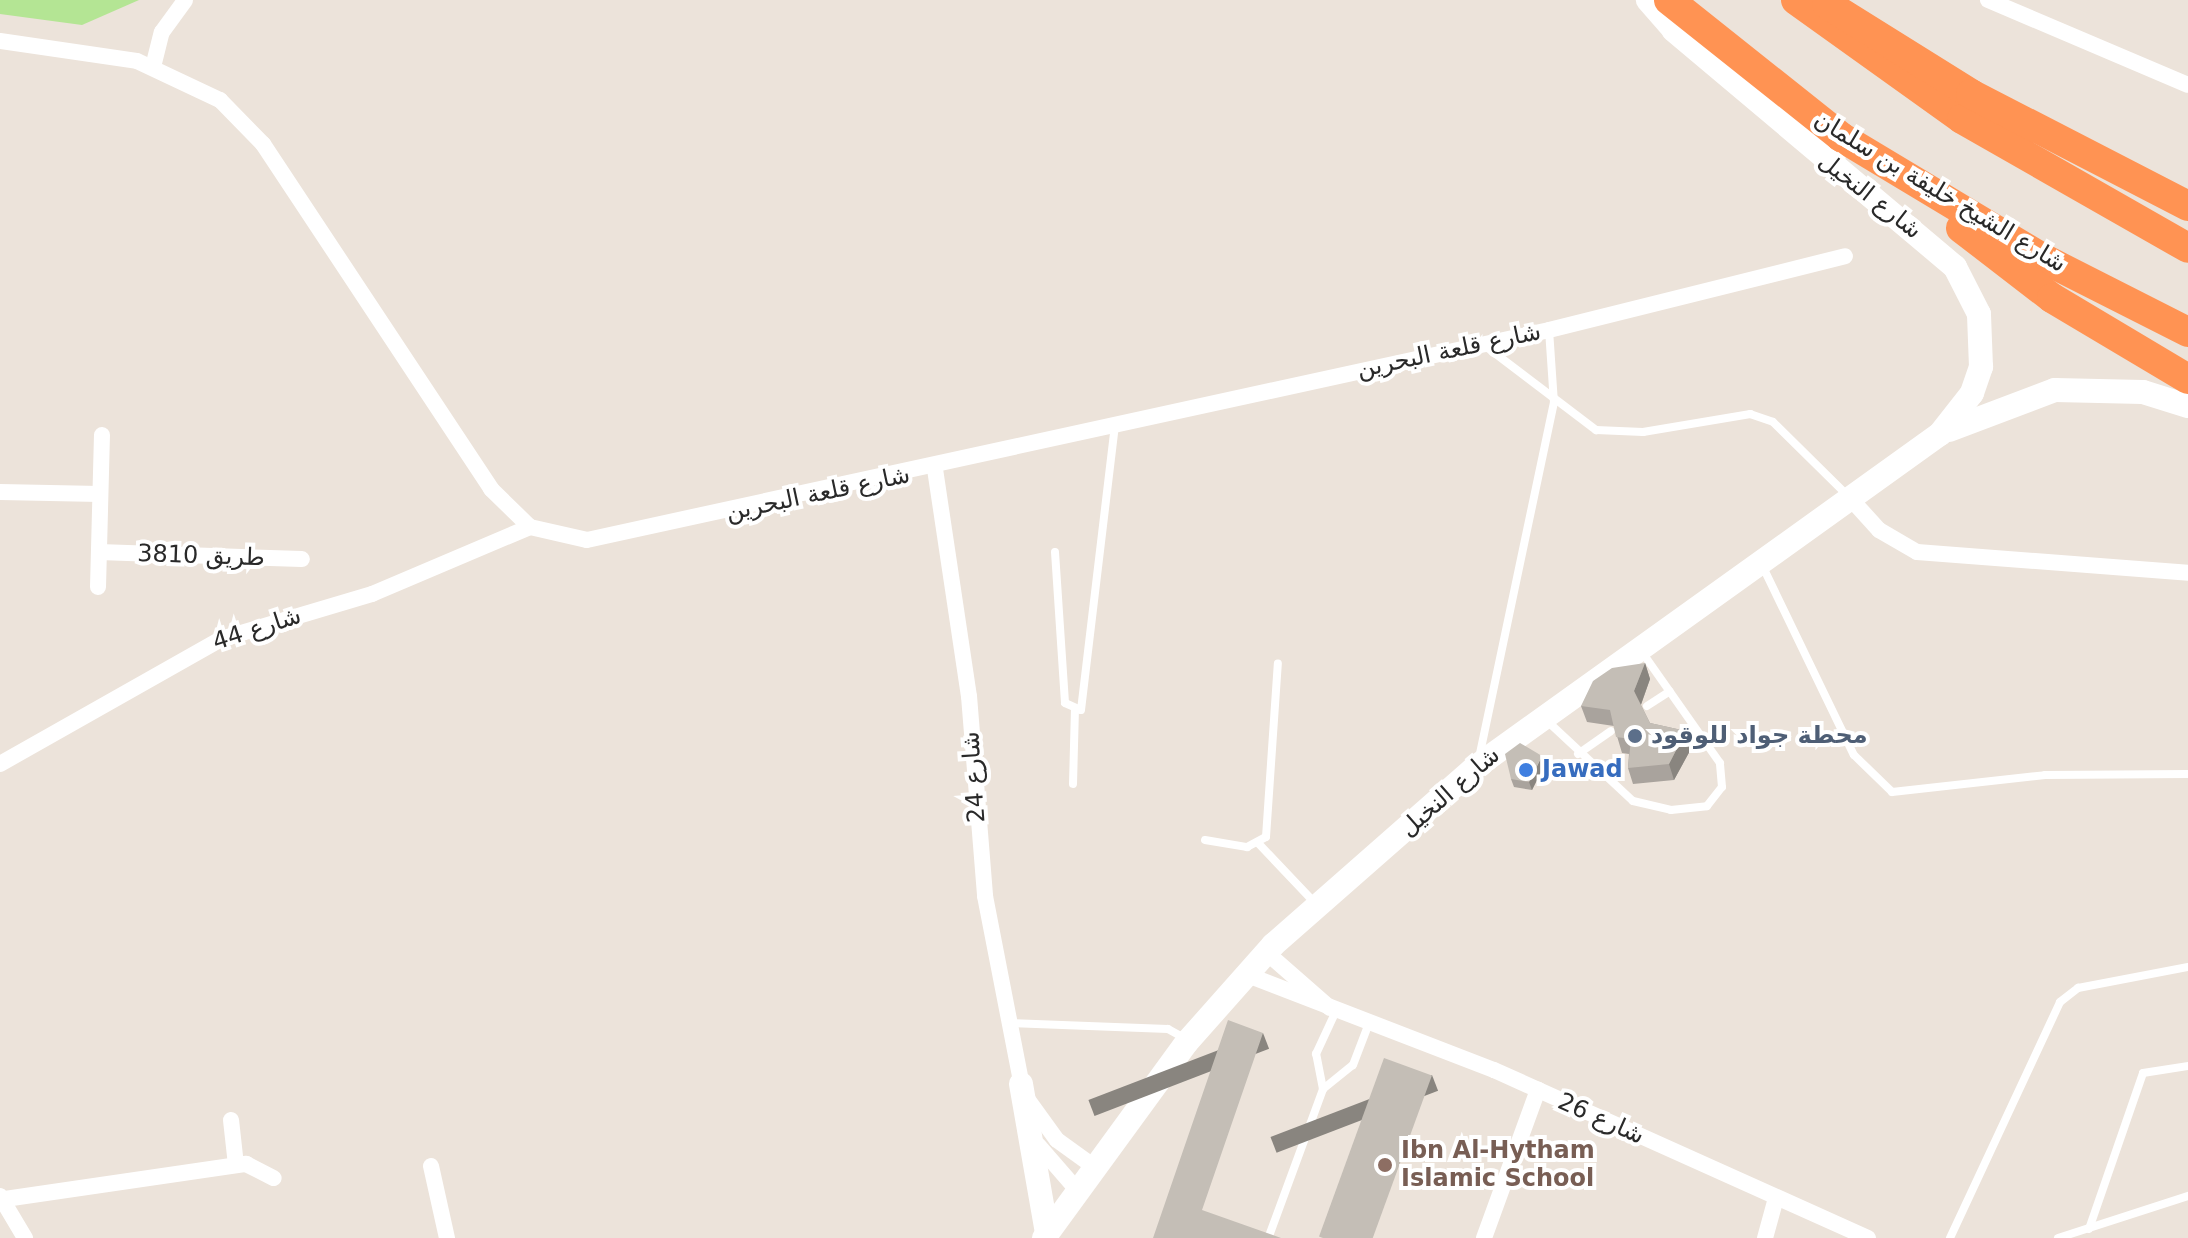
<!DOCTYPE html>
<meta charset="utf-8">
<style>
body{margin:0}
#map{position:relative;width:2188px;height:1238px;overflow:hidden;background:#ece3da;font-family:"DejaVu Sans","Noto Sans Arabic",sans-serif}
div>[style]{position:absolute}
.green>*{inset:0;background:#b4e594}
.lane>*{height:8px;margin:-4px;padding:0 4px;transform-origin:4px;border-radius:4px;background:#fff}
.street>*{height:16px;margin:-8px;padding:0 8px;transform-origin:8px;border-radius:8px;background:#fff}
.secondary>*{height:24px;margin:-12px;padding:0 12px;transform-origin:12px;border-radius:12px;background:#fff}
.highway>*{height:30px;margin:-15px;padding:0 15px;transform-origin:15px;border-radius:15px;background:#ff9353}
.wall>*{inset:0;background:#a9a39d}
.shaded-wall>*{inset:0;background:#89857f;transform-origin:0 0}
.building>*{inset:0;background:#c4beb6;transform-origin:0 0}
.dots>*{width:22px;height:22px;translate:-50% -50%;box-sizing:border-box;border:4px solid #fff;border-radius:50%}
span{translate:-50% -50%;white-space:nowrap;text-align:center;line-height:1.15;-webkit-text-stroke:8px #fff;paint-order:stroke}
.street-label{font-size:24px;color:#292929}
.service-label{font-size:24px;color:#4e5e75;font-weight:700}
.left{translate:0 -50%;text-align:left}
.shop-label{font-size:24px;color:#366cbe;font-weight:700}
.education-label{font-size:24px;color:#785e54;font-weight:700}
</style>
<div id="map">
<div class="green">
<i style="clip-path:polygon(0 0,139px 0,82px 25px,0 14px)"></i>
</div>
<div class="lane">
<i style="left:1484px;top:345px;width:141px;rotate:37.2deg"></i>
<i style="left:1596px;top:430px;width:47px;rotate:2.4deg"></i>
<i style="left:1643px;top:432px;width:109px;rotate:-9.5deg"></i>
<i style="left:1750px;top:414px;width:24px;rotate:19deg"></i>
<i style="left:1773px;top:422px;width:104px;rotate:44.6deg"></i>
<i style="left:1055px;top:552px;width:151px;rotate:86.2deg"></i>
<i style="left:1065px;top:703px;width:17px;rotate:24deg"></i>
<i style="left:1081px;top:710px;width:287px;rotate:-83.2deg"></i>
<i style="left:1762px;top:565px;width:211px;rotate:64.2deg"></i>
<i style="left:1854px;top:755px;width:53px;rotate:44.2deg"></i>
<i style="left:1892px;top:792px;width:154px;rotate:-6.3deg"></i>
<i style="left:2045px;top:775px;width:143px;rotate:-0.4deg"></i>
<i style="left:1647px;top:706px;width:27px;rotate:-33deg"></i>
<i style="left:1545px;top:719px;width:120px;rotate:43deg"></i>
<i style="left:1633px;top:801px;width:39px;rotate:13deg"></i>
<i style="left:1671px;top:810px;width:36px;rotate:-6deg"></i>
<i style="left:1707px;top:806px;width:24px;rotate:-52deg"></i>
<i style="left:1722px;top:787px;width:24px;rotate:-95deg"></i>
<i style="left:1720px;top:763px;width:136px;rotate:-125.1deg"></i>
<i style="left:1578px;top:754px;width:40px;rotate:-34.9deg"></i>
<i style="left:1479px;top:758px;width:363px;rotate:-78.1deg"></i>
<i style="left:1554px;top:403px;width:73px;rotate:-93.9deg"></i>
<i style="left:1073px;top:784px;width:74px;rotate:-88.5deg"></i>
<i style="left:1205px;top:840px;width:43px;rotate:9.5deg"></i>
<i style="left:1247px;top:847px;width:21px;rotate:-28deg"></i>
<i style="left:1266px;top:837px;width:174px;rotate:-86.1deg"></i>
<i style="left:1259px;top:844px;width:83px;rotate:46.5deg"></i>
<i style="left:1009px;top:1023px;width:159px;rotate:2.2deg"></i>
<i style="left:1168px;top:1029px;width:18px;rotate:29deg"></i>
<i style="left:1323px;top:1089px;width:38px;rotate:-39deg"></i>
<i style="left:1353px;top:1065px;width:45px;rotate:-69.1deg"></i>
<i style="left:2089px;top:1229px;width:165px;rotate:-70.9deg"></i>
<i style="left:2143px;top:1073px;width:46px;rotate:-8.8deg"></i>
<i style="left:1269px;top:1236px;width:157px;rotate:-69.8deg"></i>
<i style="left:1323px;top:1089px;width:36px;rotate:-101deg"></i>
<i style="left:1316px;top:1054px;width:47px;rotate:-65.1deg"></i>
<i style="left:1950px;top:1238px;width:260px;rotate:-65deg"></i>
<i style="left:2060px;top:1002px;width:23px;rotate:-38deg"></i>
<i style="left:2078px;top:988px;width:112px;rotate:-10.8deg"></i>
<i style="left:2058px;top:1238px;width:137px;rotate:-17.9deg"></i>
</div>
<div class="street">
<i style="left:1988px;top:0;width:217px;rotate:23deg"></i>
<i style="left:0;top:41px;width:138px;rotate:8.3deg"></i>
<i style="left:137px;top:61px;width:92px;rotate:25.2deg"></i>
<i style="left:220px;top:100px;width:62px;rotate:45.7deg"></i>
<i style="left:263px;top:144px;width:414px;rotate:56.5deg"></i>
<i style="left:491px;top:489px;width:54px;rotate:44.3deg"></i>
<i style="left:530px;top:527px;width:58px;rotate:12.8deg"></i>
<i style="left:587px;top:540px;width:985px;rotate:-12.31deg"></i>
<i style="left:1549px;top:330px;width:305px;rotate:-14deg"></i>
<i style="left:153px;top:67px;width:36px;rotate:-76deg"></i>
<i style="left:162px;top:32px;width:39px;rotate:-54deg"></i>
<i style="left:935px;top:469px;width:230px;rotate:81.5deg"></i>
<i style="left:969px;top:696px;width:201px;rotate:85.4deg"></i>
<i style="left:985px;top:896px;width:200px;rotate:79deg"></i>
<i style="left:0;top:492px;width:100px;rotate:1.1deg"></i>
<i style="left:1850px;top:498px;width:43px;rotate:47.8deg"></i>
<i style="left:1879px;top:530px;width:44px;rotate:30.1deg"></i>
<i style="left:1917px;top:552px;width:272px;rotate:4.4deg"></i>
<i style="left:99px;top:552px;width:203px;rotate:2deg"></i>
<i style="left:98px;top:587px;width:152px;rotate:-88.5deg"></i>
<i style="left:0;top:764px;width:254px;rotate:-29.5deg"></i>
<i style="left:221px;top:639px;width:158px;rotate:-16.6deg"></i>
<i style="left:372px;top:594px;width:172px;rotate:-23deg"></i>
<i style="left:1266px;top:952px;width:85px;rotate:41.2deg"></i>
<i style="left:1245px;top:974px;width:267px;rotate:21.1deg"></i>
<i style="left:1494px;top:1070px;width:410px;rotate:24.2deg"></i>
<i style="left:1028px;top:1100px;width:49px;rotate:54.1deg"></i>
<i style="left:1057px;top:1140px;width:44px;rotate:35.8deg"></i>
<i style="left:231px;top:1120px;width:45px;rotate:83.7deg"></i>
<i style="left:1038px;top:1145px;width:60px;rotate:49.1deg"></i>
<i style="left:431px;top:1166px;width:74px;rotate:77.5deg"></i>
<i style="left:0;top:1196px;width:49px;rotate:59.2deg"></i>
<i style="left:5px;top:1199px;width:244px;rotate:-8.3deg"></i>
<i style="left:246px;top:1164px;width:31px;rotate:27deg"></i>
<i style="left:1484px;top:1238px;width:158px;rotate:-70deg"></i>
<i style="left:1765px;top:1238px;width:41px;rotate:-74.6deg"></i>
</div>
<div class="secondary">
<i style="left:1949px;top:430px;width:113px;rotate:-20.7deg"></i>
<i style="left:2055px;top:390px;width:88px;rotate:1.3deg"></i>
<i style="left:2143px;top:392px;width:47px;rotate:17.3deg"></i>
<i style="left:1021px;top:1084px;width:151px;rotate:80.1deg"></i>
<i style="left:1044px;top:1238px;width:243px;rotate:-53.9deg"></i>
<i style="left:1187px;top:1042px;width:130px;rotate:-48.4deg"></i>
<i style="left:1273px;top:945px;width:271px;rotate:-41.3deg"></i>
<i style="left:1477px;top:766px;width:570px;rotate:-35.64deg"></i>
<i style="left:1940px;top:434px;width:52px;rotate:-52deg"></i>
<i style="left:1972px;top:393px;width:28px;rotate:-71deg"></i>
<i style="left:1981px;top:367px;width:53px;rotate:-92.2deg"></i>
<i style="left:1979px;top:314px;width:53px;rotate:-117.1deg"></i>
<i style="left:1955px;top:267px;width:368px;rotate:-139.9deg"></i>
<i style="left:1674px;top:30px;width:40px;rotate:-131deg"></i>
</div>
<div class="highway">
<i style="left:1669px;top:0;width:220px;rotate:38.5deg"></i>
<i style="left:1841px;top:137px;width:239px;rotate:31deg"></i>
<i style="left:2046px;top:260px;width:159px;rotate:26.9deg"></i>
<i style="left:1796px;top:0;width:204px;rotate:35.6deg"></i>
<i style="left:1962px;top:119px;width:260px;rotate:29.7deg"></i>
<i style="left:1827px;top:4px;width:170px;rotate:32deg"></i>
<i style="left:1971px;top:94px;width:244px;rotate:27.3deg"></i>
<i style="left:1961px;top:228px;width:115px;rotate:37.6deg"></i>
<i style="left:2052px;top:298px;width:158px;rotate:30.8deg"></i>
</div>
<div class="wall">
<i style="clip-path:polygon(1645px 663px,1650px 679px,1641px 705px,1650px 723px,1686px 731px,1692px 747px,1674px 780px,1633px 784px,1628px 768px,1629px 754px,1622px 753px,1614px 726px,1587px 722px,1581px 706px)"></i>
<i style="clip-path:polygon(1545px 764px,1532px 790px,1514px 787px,1511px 779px)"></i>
</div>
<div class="shaded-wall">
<i style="clip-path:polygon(1645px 663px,1650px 679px,1640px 707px,1634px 691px)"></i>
<i style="clip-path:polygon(1686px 731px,1692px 747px,1674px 780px,1669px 764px)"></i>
<i style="clip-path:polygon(1542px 756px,1545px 764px,1532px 790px,1529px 782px)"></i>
<i style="left:1263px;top:1033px;width:17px;height:187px;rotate:69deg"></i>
<i style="left:1432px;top:1075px;width:17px;height:173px;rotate:69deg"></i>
</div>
<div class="building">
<i style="clip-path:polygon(1645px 663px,1634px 691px,1650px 723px,1686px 731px,1669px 764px,1628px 768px,1631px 739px,1616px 737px,1610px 710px,1581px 706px,1593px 681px,1612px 668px)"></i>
<i style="clip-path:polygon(1520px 743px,1542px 756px,1529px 782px,1511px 779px,1505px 754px)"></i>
<i style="clip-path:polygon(1228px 1020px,1263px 1033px,1202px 1210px,1281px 1238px,1153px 1238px)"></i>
<i style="left:1384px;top:1058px;width:51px;height:190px;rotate:20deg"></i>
</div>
<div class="dots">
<i style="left:1635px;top:736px;background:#5c6f8a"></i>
<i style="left:1526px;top:770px;background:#3f7fe0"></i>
<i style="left:1385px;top:1165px;background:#8d6e63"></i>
</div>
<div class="street-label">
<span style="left:1940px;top:192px;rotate:31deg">شارع الشيخ خليفة بن سلمان</span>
<span style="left:1870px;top:196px;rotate:38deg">شارع النخيل</span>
<span style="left:1449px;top:351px;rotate:-12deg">شارع قلعة البحرين</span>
<span style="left:818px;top:494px;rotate:-12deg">شارع قلعة البحرين</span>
<span style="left:201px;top:556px;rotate:2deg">طريق 3810</span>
<span style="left:257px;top:629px;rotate:-18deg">شارع 44</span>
<span style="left:974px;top:777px;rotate:-94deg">شارع 24</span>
<span style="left:1450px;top:792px;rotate:-41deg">شارع النخيل</span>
<span style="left:1601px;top:1119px;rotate:24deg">شارع 26</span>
</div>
<div class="service-label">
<span class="left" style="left:1651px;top:736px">محطة جواد للوقود</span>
</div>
<div class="shop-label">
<span class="left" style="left:1542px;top:770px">Jawad</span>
</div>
<div class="education-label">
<span class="left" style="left:1401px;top:1165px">Ibn Al-Hytham<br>Islamic School</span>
</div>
</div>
